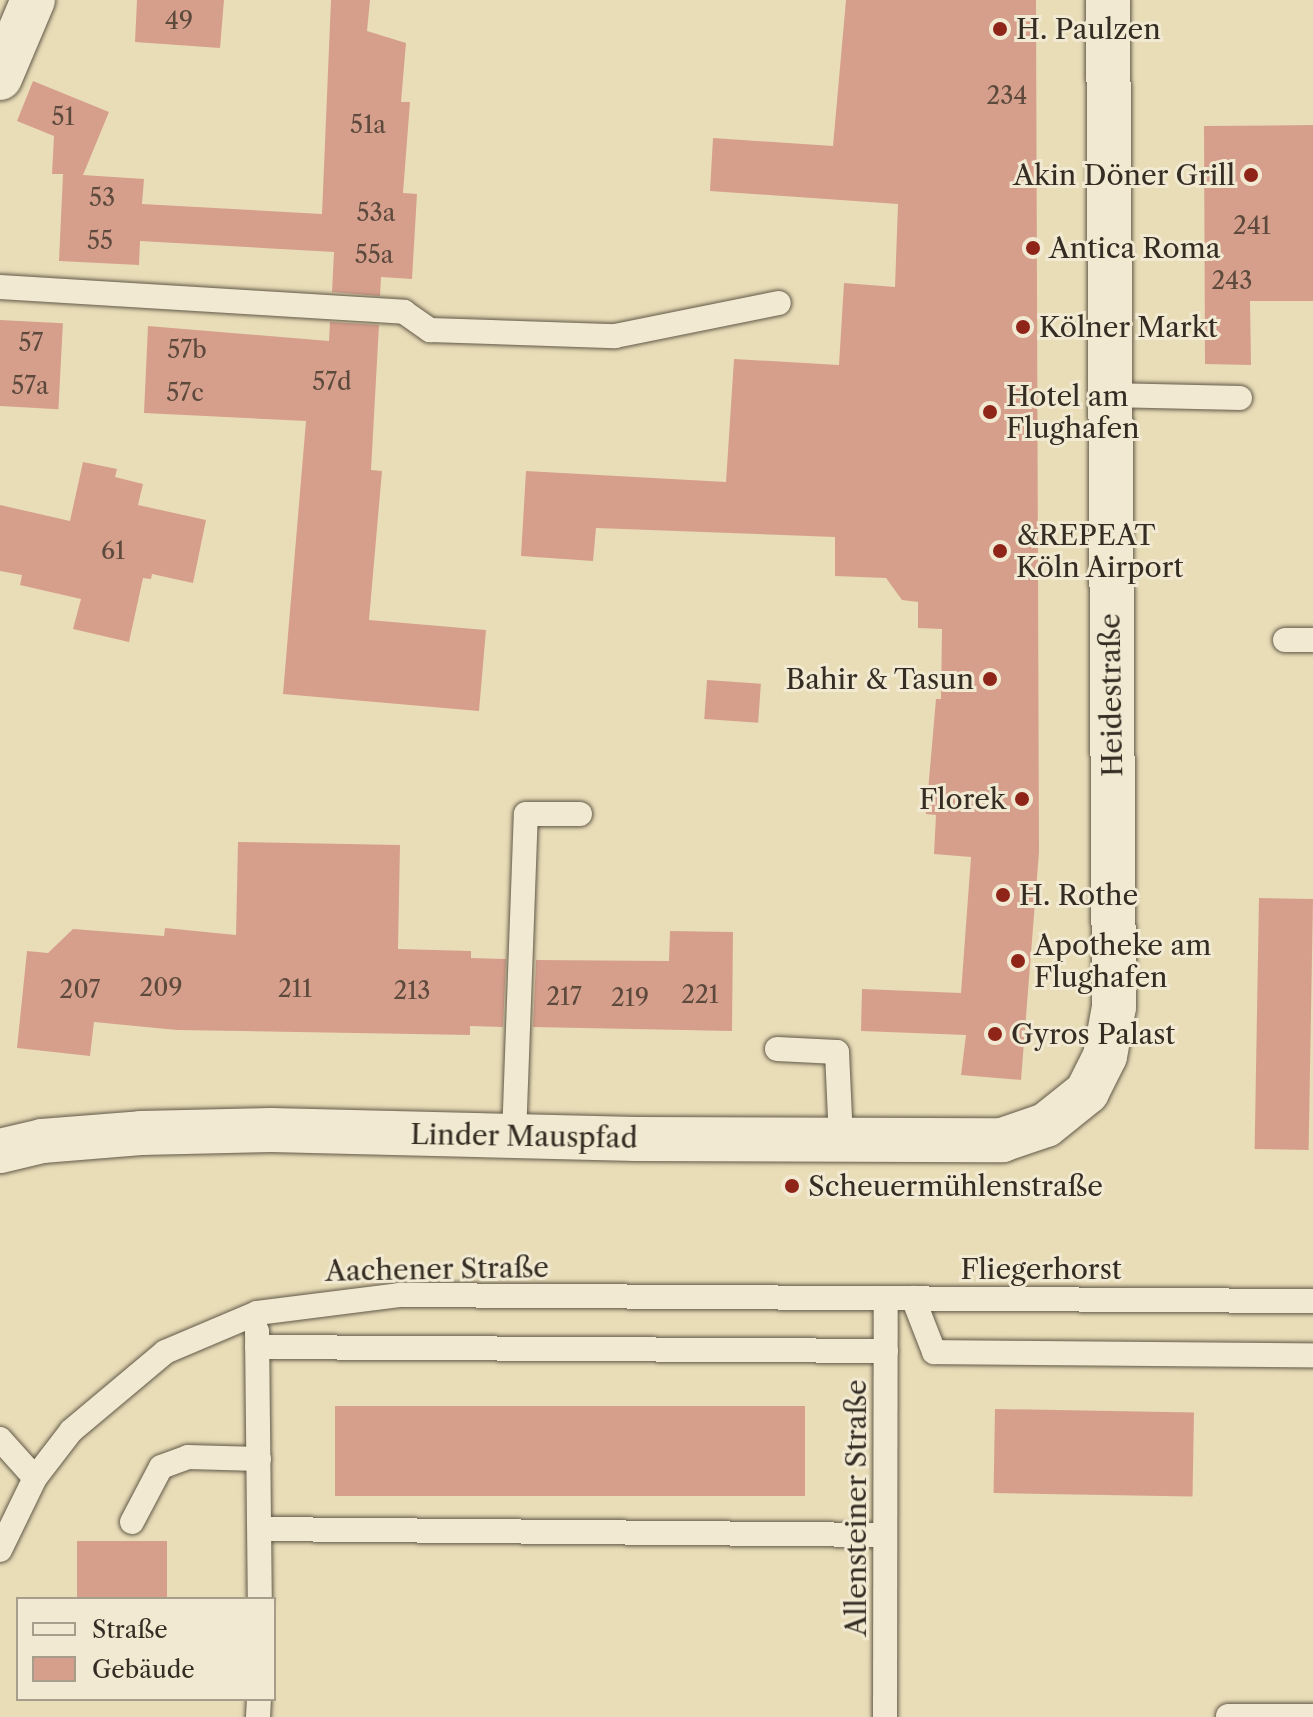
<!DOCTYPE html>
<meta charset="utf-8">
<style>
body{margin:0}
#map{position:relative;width:1313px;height:1717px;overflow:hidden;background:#e9ddb8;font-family:"Libre Caslon Text",serif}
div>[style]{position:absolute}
.building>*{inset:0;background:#d69f8c;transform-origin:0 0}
.roads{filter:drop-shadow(0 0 2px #625948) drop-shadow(0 0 2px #625948)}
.service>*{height:24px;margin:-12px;padding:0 12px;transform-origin:12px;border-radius:12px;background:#f1e9d1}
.minor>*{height:44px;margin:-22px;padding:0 22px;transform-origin:22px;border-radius:22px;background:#f1e9d1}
.tertiary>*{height:44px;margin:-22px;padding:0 22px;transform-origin:22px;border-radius:22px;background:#f1e9d1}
.dots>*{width:22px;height:22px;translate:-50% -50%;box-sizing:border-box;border:4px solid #f1e9d1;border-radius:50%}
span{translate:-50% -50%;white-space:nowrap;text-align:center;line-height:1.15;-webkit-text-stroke:6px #f1e9d1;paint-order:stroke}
.number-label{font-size:24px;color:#5d4a3d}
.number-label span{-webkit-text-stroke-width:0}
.poi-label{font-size:28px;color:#352d23}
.left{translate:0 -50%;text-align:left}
.right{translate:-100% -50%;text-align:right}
.street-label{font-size:28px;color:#352d23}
.legend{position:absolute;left:16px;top:1597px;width:260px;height:104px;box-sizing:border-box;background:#f1e9d1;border:2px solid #a69e8b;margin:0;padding:10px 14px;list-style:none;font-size:24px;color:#352d23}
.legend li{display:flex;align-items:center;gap:16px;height:40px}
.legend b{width:40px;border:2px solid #a69e8b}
</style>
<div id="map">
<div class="building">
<i style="clip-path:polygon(137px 0,224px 0,220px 48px,135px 42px)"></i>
<i style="clip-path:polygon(331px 0,370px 0,367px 31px,406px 43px,401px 102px,410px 102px,403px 193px,417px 194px,412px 279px,381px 277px,380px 296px,332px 292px,334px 252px,140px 241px,139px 265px,59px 261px,63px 174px,52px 174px,54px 136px,17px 121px,33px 81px,109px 112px,83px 175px,144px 179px,142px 204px,322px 214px)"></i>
<i style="clip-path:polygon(846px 0,1036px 0,1039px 852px,1021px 1080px,961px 1075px,966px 1035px,861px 1031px,862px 989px,961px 993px,971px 857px,934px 854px,936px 815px,926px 814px,936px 699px,941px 699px,942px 629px,918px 628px,918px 602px,902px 600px,886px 578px,835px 576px,835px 537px,596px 528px,593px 561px,521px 556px,526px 471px,726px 482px,734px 359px,839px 365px,844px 283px,895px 287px,898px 204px,710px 191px,713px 138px,833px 146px)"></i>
<i style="clip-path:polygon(1313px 125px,1313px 301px,1250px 301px,1251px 365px,1205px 364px,1204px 126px)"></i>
<i style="left:0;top:320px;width:63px;height:86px;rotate:3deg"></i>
<i style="clip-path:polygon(330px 322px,379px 325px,371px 470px,382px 471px,369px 620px,486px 630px,479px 711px,283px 694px,306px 421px,144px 413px,148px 326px,329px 341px)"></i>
<i style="clip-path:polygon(83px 462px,117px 469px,115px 477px,143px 484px,138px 505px,206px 520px,193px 583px,152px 574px,151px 579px,143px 578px,129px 642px,73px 629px,81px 599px,20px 585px,22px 575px,0 571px,0 505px,70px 521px)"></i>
<i style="left:707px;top:680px;width:54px;height:39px;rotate:4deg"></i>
<i style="clip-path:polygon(238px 842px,400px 845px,398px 949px,471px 951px,471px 958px,506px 959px,503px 1027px,470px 1026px,470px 1035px,177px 1030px,94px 1022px,90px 1056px,17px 1048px,27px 951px,48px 953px,73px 929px,164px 936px,165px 928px,236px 935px)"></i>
<i style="left:1259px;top:898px;width:54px;height:251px;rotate:1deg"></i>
<i style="clip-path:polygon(670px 931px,733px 932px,732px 1031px,533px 1027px,536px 960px,669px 961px)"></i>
<i style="left:335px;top:1406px;width:470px;height:90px"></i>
<i style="left:995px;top:1409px;width:199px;height:84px;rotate:1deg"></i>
<i style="left:77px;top:1541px;width:90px;height:58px"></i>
</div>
<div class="roads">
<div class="service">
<i style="left:0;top:287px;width:405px;rotate:3.5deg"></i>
<i style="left:404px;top:312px;width:32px;rotate:35deg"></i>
<i style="left:430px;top:330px;width:185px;rotate:1.9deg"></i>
<i style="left:615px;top:336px;width:167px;rotate:-11.4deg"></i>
<i style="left:1109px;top:395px;width:131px;rotate:1.3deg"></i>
<i style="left:1285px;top:640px;width:28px"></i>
<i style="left:777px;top:1049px;width:60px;rotate:2.9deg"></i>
<i style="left:837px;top:1052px;width:89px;rotate:87.4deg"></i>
<i style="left:514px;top:1137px;width:323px;rotate:-87.9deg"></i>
<i style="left:526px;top:814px;width:54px"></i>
<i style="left:913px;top:1298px;width:58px;rotate:68.7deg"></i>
<i style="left:934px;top:1352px;width:379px;rotate:0.5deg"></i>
<i style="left:257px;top:1331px;width:268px;rotate:89.4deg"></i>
<i style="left:257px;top:1347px;width:629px;rotate:0.36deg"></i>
<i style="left:0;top:1439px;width:52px;rotate:48.1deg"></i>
<i style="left:132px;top:1522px;width:62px;rotate:-62.2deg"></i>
<i style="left:161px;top:1467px;width:29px;rotate:-20deg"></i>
<i style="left:188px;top:1457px;width:71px;rotate:1.6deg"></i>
<i style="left:260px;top:1529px;width:625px;rotate:0.55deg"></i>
<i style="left:0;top:1550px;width:80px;rotate:-64.1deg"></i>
<i style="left:35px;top:1478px;width:59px;rotate:-52.5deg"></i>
<i style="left:71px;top:1431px;width:123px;rotate:-40deg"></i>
<i style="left:165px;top:1352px;width:100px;rotate:-23deg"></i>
<i style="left:257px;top:1313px;width:143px;rotate:-7.2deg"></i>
<i style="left:399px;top:1295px;width:914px;rotate:0.38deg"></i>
<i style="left:1228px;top:1716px;width:85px"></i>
<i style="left:258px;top:1717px;width:18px;rotate:-87deg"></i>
<i style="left:885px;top:1717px;width:419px;rotate:-89.9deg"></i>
</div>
<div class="minor">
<i style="left:0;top:78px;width:85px;rotate:-67.1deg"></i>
</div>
<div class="tertiary">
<i style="left:0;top:1151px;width:43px;rotate:-13.4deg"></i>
<i style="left:42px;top:1141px;width:99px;rotate:-4.6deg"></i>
<i style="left:141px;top:1133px;width:130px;rotate:-1.3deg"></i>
<i style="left:271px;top:1130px;width:365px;rotate:1.4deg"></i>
<i style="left:636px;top:1139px;width:366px;rotate:0.2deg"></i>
<i style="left:1002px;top:1140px;width:46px;rotate:-18.8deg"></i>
<i style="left:1046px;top:1125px;width:53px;rotate:-38.8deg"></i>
<i style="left:1087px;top:1092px;width:40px;rotate:-63.4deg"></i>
<i style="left:1105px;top:1056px;width:50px;rotate:-79.6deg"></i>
<i style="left:1114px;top:1007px;width:1007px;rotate:-90.34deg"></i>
</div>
</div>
<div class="dots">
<i style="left:1000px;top:29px;background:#8f2418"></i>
<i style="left:1251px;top:175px;background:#8f2418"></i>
<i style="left:1033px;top:248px;background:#8f2418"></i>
<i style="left:1023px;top:327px;background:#8f2418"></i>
<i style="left:990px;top:412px;background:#8f2418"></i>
<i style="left:1000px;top:551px;background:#8f2418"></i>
<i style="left:990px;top:679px;background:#8f2418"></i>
<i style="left:1022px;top:799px;background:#8f2418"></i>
<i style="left:1003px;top:895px;background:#8f2418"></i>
<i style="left:1018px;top:961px;background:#8f2418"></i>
<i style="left:995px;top:1034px;background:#8f2418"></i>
<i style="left:792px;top:1186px;background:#8f2418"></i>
</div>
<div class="number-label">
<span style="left:179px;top:21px">49</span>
<span style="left:1007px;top:96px">234</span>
<span style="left:63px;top:117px">51</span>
<span style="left:368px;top:125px">51a</span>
<span style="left:102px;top:198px">53</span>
<span style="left:376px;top:213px">53a</span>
<span style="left:1252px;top:226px">241</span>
<span style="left:100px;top:241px">55</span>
<span style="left:374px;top:255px">55a</span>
<span style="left:1232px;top:281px">243</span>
<span style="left:31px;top:343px">57</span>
<span style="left:187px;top:350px">57b</span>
<span style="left:332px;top:382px">57d</span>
<span style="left:30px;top:386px">57a</span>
<span style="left:185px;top:393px">57c</span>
<span style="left:113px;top:551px">61</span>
<span style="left:161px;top:988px">209</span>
<span style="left:295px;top:989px">211</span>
<span style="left:80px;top:990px">207</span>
<span style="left:412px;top:991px">213</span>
<span style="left:700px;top:995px">221</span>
<span style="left:564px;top:997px">217</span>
<span style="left:630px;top:998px">219</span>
</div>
<div class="poi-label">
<span class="left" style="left:1016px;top:29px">H. Paulzen</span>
<span class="right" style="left:1235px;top:175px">Akin Döner Grill</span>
<span class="left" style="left:1049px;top:248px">Antica Roma</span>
<span class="left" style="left:1039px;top:327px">Kölner Markt</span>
<span class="left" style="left:1006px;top:412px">Hotel am<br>Flughafen</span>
<span class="left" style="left:1016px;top:551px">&amp;REPEAT<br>Köln Airport</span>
<span class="right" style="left:974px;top:679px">Bahir &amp; Tasun</span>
<span class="right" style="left:1006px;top:799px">Florek</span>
<span class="left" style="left:1019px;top:895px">H. Rothe</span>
<span class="left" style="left:1034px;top:961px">Apotheke am<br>Flughafen</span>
<span class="left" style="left:1011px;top:1034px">Gyros Palast</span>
<span class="left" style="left:808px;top:1186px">Scheuermühlenstraße</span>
</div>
<div class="street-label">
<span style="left:1111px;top:695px;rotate:-91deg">Heidestraße</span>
<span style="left:524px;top:1136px;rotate:1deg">Linder Mauspfad</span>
<span style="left:437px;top:1269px;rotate:-1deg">Aachener Straße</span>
<span style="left:1041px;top:1269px">Fliegerhorst</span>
<span style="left:856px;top:1508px;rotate:-90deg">Allensteiner Straße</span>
</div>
<ul class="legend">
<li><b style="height:10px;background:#f1e9d1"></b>Straße</li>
<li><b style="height:22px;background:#d69f8c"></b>Gebäude</li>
</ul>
</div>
